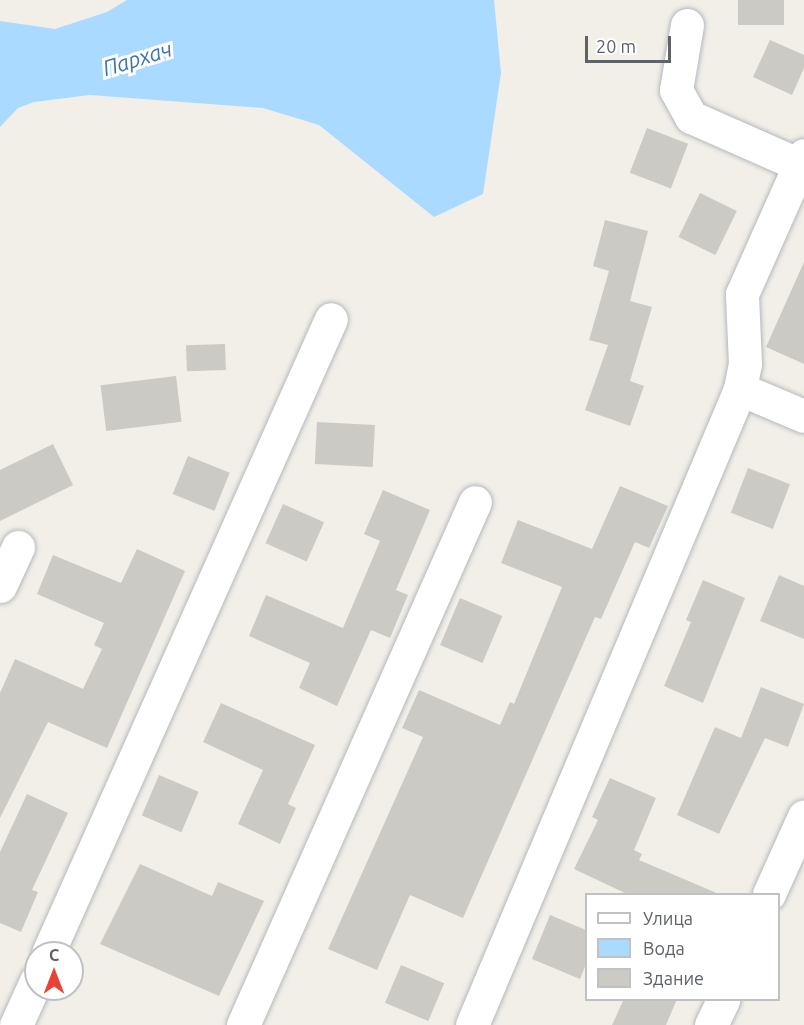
<!DOCTYPE html>
<meta charset="utf-8">
<style>
body{margin:0}
#map{position:relative;width:804px;height:1025px;overflow:hidden;background:#f1efe8;font-family:Ubuntu,sans-serif}
div>[style]{position:absolute}
.water>*{inset:0;background:#aadaff}
.building>*{inset:0;background:#cccac5;transform-origin:0 0}
.roads{filter:drop-shadow(0 0 2px #b5b8bc) drop-shadow(0 0 2px #b5b8bc)}
.minor>*{height:33px;margin:-16.5px;padding:0 16.5px;transform-origin:16.5px;border-radius:16.5px;background:#fff}
span{translate:-50% -50%;white-space:nowrap;text-align:center;line-height:1.15;-webkit-text-stroke:6px #fff;paint-order:stroke}
.water-label{font-size:22px;color:#4174aa;font-style:italic}
.legend{position:absolute;left:585px;top:893px;width:195px;height:108px;box-sizing:border-box;background:#fff;border:2px solid #bfc1c3;margin:0;padding:8px 10px;list-style:none;font-size:18px;color:#5f6368}
.legend li{display:flex;align-items:center;gap:12px;height:30px}
.legend b{width:30px;border:2px solid #bfc1c3}
.north{position:absolute;left:24px;top:941px;width:60px;height:60px;box-sizing:border-box;background:#fff;border:2px solid #bfc1c3;border-radius:50%;rotate:0deg;font-size:16px;font-weight:700;line-height:24px;text-align:center;color:#5f6368}
.north::after{content:'';display:block;margin:auto;width:21px;height:27px;background:#ea4335;clip-path:polygon(50% 0,100% 100%,50% 72%,0 100%)}
.scale{position:absolute;left:585px;top:36px;width:86px;height:27px;box-sizing:border-box;border:3px solid #5f6368;border-top:0;padding-left:8px;font-size:18px;line-height:21px;white-space:nowrap;color:#5f6368;-webkit-text-stroke:4px #fff;paint-order:stroke}
</style>
<div id="map">
<div class="water">
<i style="clip-path:polygon(127px 0,494px 0,501px 73px,483px 194px,434px 217px,319px 125px,263px 108px,90px 95px,34px 102px,18px 108px,0 127px,0 21px,55px 29px,107px 12px)"></i>
</div>
<div class="building">
<i style="left:738px;top:0;width:46px;height:25px"></i>
<i style="clip-path:polygon(770px 40px,804px 55px,804px 68px,792px 95px,753px 77px)"></i>
<i style="left:647px;top:128px;width:44px;height:48px;rotate:21deg"></i>
<i style="left:700px;top:193px;width:41px;height:49px;rotate:26deg"></i>
<i style="clip-path:polygon(605px 220px,648px 231px,630px 301px,652px 307px,630px 381px,644px 386px,630px 426px,585px 410px,608px 345px,589px 340px,609px 271px,593px 266px)"></i>
<i style="clip-path:polygon(804px 262px,804px 364px,766px 347px)"></i>
<i style="left:225px;top:344px;width:26px;height:39px;rotate:88deg"></i>
<i style="left:176px;top:376px;width:46px;height:76px;rotate:83deg"></i>
<i style="left:317px;top:422px;width:58px;height:42px;rotate:3deg"></i>
<i style="clip-path:polygon(53px 444px,73px 485px,0 521px,0 470px)"></i>
<i style="left:188px;top:456px;width:45px;height:41px;rotate:22deg"></i>
<i style="left:748px;top:468px;width:45px;height:48px;rotate:21deg"></i>
<i style="clip-path:polygon(620px 486px,668px 506px,649px 548px,635px 542px,601px 619px,595px 617px,463px 918px,410px 895px,377px 970px,328px 949px,423px 737px,402px 728px,419px 690px,500px 725px,510px 702px,514px 704px,562px 587px,501px 563px,518px 520px,592px 549px)"></i>
<i style="clip-path:polygon(383px 490px,430px 510px,396px 590px,408px 595px,390px 638px,371px 630px,337px 706px,299px 688px,310px 663px,249px 636px,266px 595px,343px 628px,380px 541px,364px 534px)"></i>
<i style="left:283px;top:504px;width:45px;height:43px;rotate:24deg"></i>
<i style="clip-path:polygon(137px 549px,185px 571px,107px 748px,48px 722px,0 818px,0 693px,15px 659px,83px 689px,102px 649px,94px 645px,104px 623px,37px 594px,53px 555px,121px 583px)"></i>
<i style="clip-path:polygon(779px 575px,804px 586px,804px 639px,760px 621px)"></i>
<i style="clip-path:polygon(703px 580px,745px 598px,703px 703px,664px 686px,691px 622px,686px 620px)"></i>
<i style="left:460px;top:598px;width:46px;height:51px;rotate:23deg"></i>
<i style="clip-path:polygon(761px 687px,804px 704px,788px 747px,765px 738px,719px 834px,677px 815px,715px 727px,741px 738px)"></i>
<i style="clip-path:polygon(221px 703px,315px 745px,288px 804px,296px 808px,280px 844px,238px 824px,263px 770px,203px 742px)"></i>
<i style="left:159px;top:775px;width:43px;height:44px;rotate:23deg"></i>
<i style="clip-path:polygon(610px 778px,656px 798px,634px 850px,642px 854px,639px 860px,719px 894px,627px 894px,574px 869px,598px 820px,592px 817px)"></i>
<i style="clip-path:polygon(27px 794px,68px 813px,32px 890px,38px 892px,21px 932px,0 923px,0 852px)"></i>
<i style="clip-path:polygon(140px 864px,212px 896px,218px 882px,264px 901px,219px 996px,100px 944px)"></i>
<i style="clip-path:polygon(550px 915px,586px 930px,586px 964px,580px 979px,532px 959px)"></i>
<i style="left:401px;top:965px;width:47px;height:41px;rotate:23deg"></i>
<i style="clip-path:polygon(624px 999px,677px 999px,666px 1025px,612px 1025px)"></i>
</div>
<div class="roads">
<div class="minor">
<i style="left:687px;top:25px;width:66px;rotate:99.6deg"></i>
<i style="left:676px;top:90px;width:31px;rotate:61deg"></i>
<i style="left:691px;top:117px;width:119px;rotate:23.8deg"></i>
<i style="left:740px;top:389px;width:69px;rotate:22.9deg"></i>
<i style="left:0;top:586px;width:43px;rotate:-65.2deg"></i>
<i style="left:769px;top:894px;width:85px;rotate:-65.8deg"></i>
<i style="left:48px;top:953px;width:694px;rotate:-65.95deg"></i>
<i style="left:16px;top:1025px;width:48px;rotate:-65.6deg"></i>
<i style="left:243px;top:1025px;width:572px;rotate:-66.08deg"></i>
<i style="left:472px;top:1025px;width:690px;rotate:-67.15deg"></i>
<i style="left:740px;top:389px;width:25px;rotate:-79deg"></i>
<i style="left:745px;top:364px;width:70px;rotate:-92.5deg"></i>
<i style="left:742px;top:294px;width:152px;rotate:-66deg"></i>
<i style="left:711px;top:1025px;width:28px;rotate:-64deg"></i>
</div>
</div>
<div class="water-label">
<span style="left:137px;top:58px;rotate:-17deg">Пархач</span>
</div>
<ul class="legend">
<li><b style="height:8px;background:#fff"></b>Улица</li>
<li><b style="height:16px;background:#aadaff"></b>Вода</li>
<li><b style="height:16px;background:#cccac5"></b>Здание</li>
</ul>
<div class="north">С</div>
<div class="scale">20 m</div>
</div>
